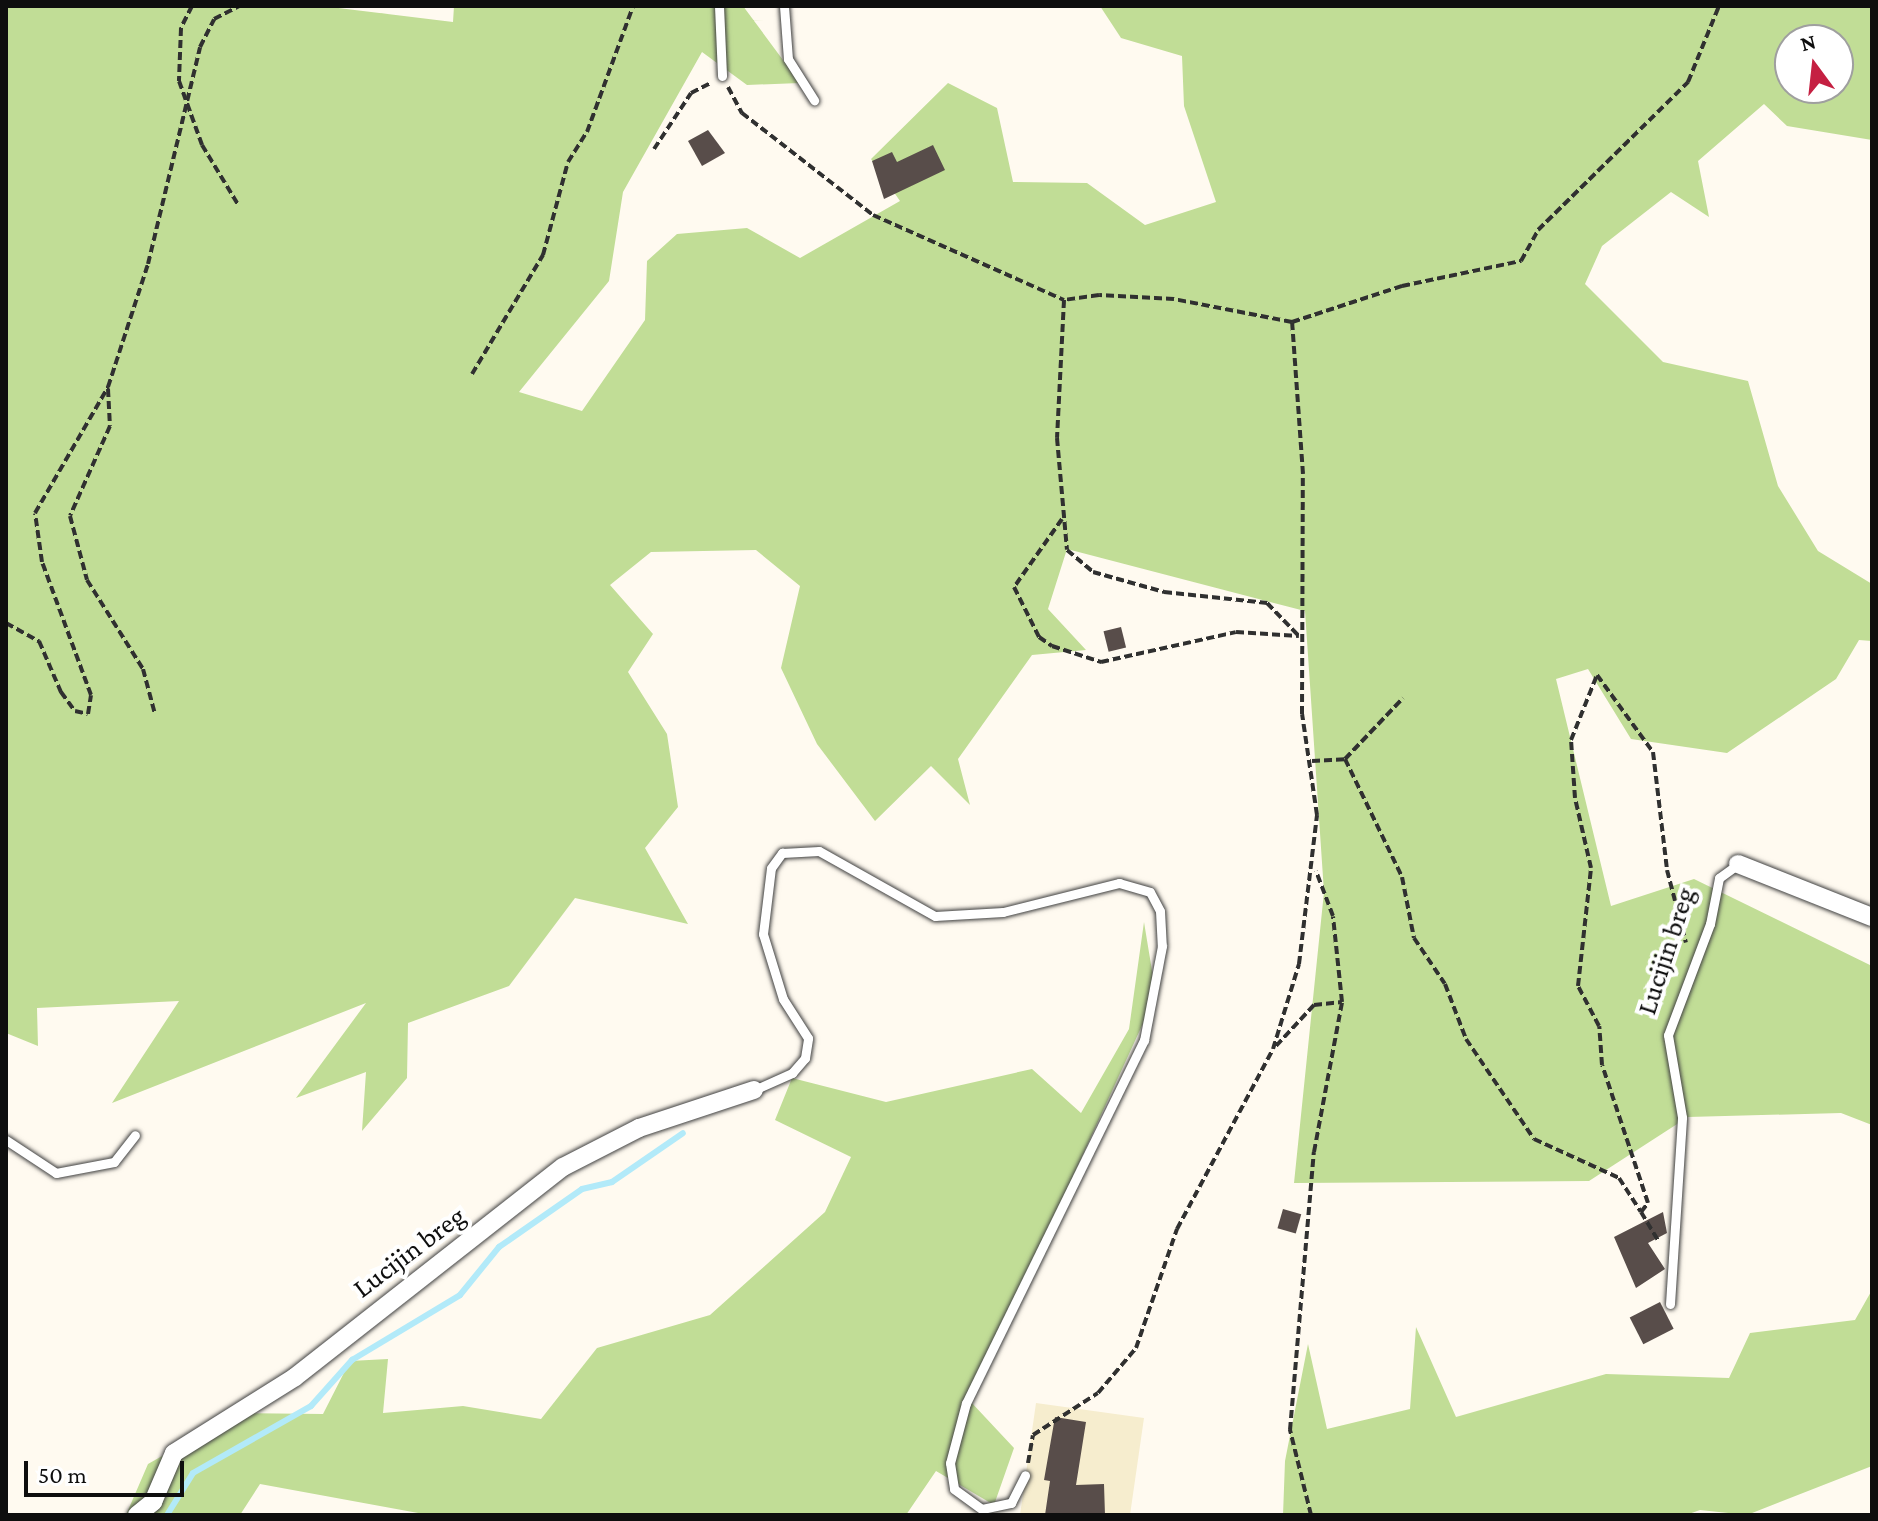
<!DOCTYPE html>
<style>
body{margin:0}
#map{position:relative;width:1878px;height:1521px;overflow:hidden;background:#fffaf0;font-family:"Crimson Pro",serif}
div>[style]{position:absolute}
.farmland>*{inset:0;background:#f6edce}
.forest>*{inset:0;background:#c1dd96}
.stream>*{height:6px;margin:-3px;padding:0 3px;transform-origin:3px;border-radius:3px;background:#b2eaf9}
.building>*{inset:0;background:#584d4a;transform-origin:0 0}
.path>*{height:4px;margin-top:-2px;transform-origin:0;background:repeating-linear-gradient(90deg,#303030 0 8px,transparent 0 12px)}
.roads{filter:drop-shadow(0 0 2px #414141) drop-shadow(0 0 2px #414141)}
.lane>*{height:9px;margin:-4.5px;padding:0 4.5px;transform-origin:4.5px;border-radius:4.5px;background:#fff}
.street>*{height:18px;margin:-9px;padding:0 9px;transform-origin:9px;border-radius:9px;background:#fff}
span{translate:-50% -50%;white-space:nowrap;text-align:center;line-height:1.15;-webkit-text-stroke:8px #fff;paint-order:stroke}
.street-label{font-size:28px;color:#0e0e0e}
.frame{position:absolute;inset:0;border:8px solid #0e0e0e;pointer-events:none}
.north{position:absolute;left:1774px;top:24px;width:80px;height:80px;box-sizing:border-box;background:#fff;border:2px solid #9f9f9f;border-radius:50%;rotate:345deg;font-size:22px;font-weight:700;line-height:32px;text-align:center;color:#0e0e0e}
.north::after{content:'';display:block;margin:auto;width:28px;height:36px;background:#c52042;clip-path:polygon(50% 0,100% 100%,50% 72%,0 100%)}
.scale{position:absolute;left:24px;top:1461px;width:160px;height:36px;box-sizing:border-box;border:4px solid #0e0e0e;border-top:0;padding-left:10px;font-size:24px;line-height:28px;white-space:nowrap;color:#0e0e0e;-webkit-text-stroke:6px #fff;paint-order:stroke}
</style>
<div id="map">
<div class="farmland">
<i style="clip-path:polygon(1036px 1403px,1144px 1418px,1130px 1515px,1020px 1515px)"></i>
</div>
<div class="forest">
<i style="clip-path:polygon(evenodd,6px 6px,322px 6px,453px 22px,454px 6px,743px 6px,800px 83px,747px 85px,702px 52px,623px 192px,609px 281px,519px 392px,582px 411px,645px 320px,647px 261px,677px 234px,747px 228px,800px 258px,900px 201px,871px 159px,948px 83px,997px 108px,1013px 182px,1087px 183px,1145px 225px,1216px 202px,1184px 106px,1182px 56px,1121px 38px,1100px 6px,1872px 6px,1872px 140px,1787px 126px,1764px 104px,1698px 161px,1709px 217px,1671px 192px,1602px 246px,1585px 284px,1663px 362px,1748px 381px,1778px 486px,1818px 551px,1872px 584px,1872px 641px,1859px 640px,1836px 679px,1727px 753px,1631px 739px,1588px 669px,1556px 679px,1611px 906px,1694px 879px,1872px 966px,1872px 1125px,1841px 1113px,1688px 1117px,1589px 1181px,1294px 1183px,1324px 892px,1305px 611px,1067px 549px,1048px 609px,1086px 650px,1032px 655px,958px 759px,970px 805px,931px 766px,875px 821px,817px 744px,781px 668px,800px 586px,756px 550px,651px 552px,610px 585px,653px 634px,628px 672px,667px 734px,678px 807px,645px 848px,688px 924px,575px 898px,509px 986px,408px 1023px,407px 1078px,362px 1131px,366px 1072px,296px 1098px,366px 1003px,112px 1103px,179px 1001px,37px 1008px,38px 1046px,6px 1033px,6px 6px,1790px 40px,1838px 40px,1838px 88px,1790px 88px,1790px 40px)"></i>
<i style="clip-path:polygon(1144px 922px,1156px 995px,970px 1401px,1014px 1448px,994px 1505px,936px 1471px,906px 1515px,429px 1515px,260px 1484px,240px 1515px,126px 1515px,148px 1464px,238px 1413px,323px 1414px,350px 1361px,388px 1359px,383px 1413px,463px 1406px,541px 1419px,597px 1348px,710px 1315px,825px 1212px,851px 1157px,775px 1120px,792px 1078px,886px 1102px,1032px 1069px,1081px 1113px,1129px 1029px)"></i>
<i style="clip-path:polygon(1872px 1290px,1872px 1466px,1747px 1515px,1700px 1510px,1686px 1515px,1283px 1515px,1285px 1461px,1308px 1344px,1327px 1429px,1410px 1409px,1416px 1327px,1456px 1417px,1606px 1374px,1729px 1378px,1750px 1333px,1855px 1320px)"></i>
</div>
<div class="stream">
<i style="left:167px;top:1515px;width:49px;rotate:-58.2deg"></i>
<i style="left:193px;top:1473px;width:136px;rotate:-29.6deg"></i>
<i style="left:311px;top:1406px;width:62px;rotate:-48.3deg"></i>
<i style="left:352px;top:1360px;width:126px;rotate:-31deg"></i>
<i style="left:460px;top:1295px;width:62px;rotate:-50.9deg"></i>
<i style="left:499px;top:1247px;width:101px;rotate:-34.9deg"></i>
<i style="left:582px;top:1189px;width:31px;rotate:-13deg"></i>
<i style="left:612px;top:1182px;width:86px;rotate:-34.6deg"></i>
</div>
<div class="building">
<i style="clip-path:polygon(708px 130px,725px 153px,702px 166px,688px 141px)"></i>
<i style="clip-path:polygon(933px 145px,945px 170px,884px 199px,872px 161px,892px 152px,897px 162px)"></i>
<i style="left:1121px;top:627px;width:21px;height:18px;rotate:76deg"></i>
<i style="left:1283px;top:1209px;width:19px;height:20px;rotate:16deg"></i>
<i style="clip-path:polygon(1663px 1212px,1667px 1233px,1648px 1243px,1665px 1269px,1636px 1288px,1614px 1237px)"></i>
<i style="left:1660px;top:1302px;width:30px;height:34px;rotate:63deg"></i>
<i style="clip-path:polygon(1055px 1417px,1086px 1422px,1076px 1485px,1104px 1484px,1105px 1515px,1045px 1515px,1050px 1481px,1044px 1480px)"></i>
</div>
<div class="path">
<i style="left:192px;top:6px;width:25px;rotate:117deg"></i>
<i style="left:181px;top:28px;width:53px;rotate:92.2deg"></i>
<i style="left:179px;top:81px;width:68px;rotate:70.2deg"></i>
<i style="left:202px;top:145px;width:71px;rotate:58.8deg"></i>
<i style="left:728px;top:87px;width:30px;rotate:62deg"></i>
<i style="left:742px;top:113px;width:166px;rotate:37.9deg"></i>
<i style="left:873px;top:215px;width:209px;rotate:24deg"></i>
<i style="left:1064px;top:300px;width:138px;rotate:92.9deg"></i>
<i style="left:1057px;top:438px;width:112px;rotate:84.9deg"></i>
<i style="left:1067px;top:550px;width:34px;rotate:40deg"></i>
<i style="left:1093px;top:572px;width:74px;rotate:15.7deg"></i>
<i style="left:1164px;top:592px;width:104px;rotate:6.1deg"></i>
<i style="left:1267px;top:603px;width:46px;rotate:45.9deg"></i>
<i style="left:654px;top:149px;width:67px;rotate:-56.5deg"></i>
<i style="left:691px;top:93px;width:22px;rotate:-27deg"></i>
<i style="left:1292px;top:322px;width:116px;rotate:-18.1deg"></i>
<i style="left:1402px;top:286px;width:122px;rotate:-11.9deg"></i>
<i style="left:1521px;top:261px;width:35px;rotate:-61deg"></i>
<i style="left:1538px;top:230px;width:211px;rotate:-44.6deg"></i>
<i style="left:1688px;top:82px;width:82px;rotate:-67.8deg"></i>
<i style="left:472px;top:374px;width:139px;rotate:-59.2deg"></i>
<i style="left:543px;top:255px;width:96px;rotate:-75deg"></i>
<i style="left:568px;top:162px;width:36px;rotate:-58deg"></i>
<i style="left:587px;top:132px;width:134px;rotate:-69.9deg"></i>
<i style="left:108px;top:389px;width:37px;rotate:87deg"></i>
<i style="left:110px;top:426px;width:98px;rotate:114deg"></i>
<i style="left:70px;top:516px;width:66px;rotate:75.1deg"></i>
<i style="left:87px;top:580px;width:105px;rotate:57.8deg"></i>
<i style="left:143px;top:669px;width:47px;rotate:75.1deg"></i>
<i style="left:1062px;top:519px;width:83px;rotate:125.2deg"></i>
<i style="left:1014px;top:587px;width:56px;rotate:63.4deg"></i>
<i style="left:1039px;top:637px;width:16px;rotate:35deg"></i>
<i style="left:1052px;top:646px;width:52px;rotate:18.1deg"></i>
<i style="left:1101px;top:662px;width:138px;rotate:-12.5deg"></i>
<i style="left:1236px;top:632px;width:63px;rotate:3.6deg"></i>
<i style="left:6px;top:623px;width:38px;rotate:29deg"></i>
<i style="left:39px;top:641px;width:56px;rotate:66.7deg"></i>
<i style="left:61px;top:692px;width:24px;rotate:54deg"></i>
<i style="left:75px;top:711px;width:13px;rotate:13deg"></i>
<i style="left:88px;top:714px;width:19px;rotate:-81deg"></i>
<i style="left:91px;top:695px;width:142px;rotate:-110.2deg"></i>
<i style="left:42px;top:562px;width:49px;rotate:-98.1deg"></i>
<i style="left:35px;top:513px;width:146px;rotate:-59.9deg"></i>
<i style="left:108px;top:387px;width:129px;rotate:-72deg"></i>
<i style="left:148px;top:264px;width:223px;rotate:-76.5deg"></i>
<i style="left:200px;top:47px;width:31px;rotate:-63deg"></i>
<i style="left:214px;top:19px;width:29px;rotate:-27deg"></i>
<i style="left:1345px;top:759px;width:84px;rotate:-46.4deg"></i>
<i style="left:1312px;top:761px;width:33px;rotate:-3deg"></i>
<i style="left:1345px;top:759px;width:131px;rotate:64.2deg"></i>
<i style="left:1402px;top:877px;width:62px;rotate:78.9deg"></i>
<i style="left:1414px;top:938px;width:55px;rotate:56deg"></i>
<i style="left:1445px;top:984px;width:59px;rotate:69.1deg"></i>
<i style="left:1466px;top:1039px;width:121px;rotate:55.8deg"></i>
<i style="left:1534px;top:1139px;width:94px;rotate:24.6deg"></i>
<i style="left:1619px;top:1178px;width:40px;rotate:57.1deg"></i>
<i style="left:1641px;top:1212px;width:11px;rotate:-52deg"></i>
<i style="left:1648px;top:1203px;width:145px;rotate:-108.4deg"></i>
<i style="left:1602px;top:1065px;width:39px;rotate:-94deg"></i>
<i style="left:1599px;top:1026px;width:45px;rotate:-117.7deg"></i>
<i style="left:1578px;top:986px;width:119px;rotate:-83.7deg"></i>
<i style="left:1591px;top:868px;width:72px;rotate:-102.9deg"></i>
<i style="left:1575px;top:798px;width:58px;rotate:-93.9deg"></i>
<i style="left:1571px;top:740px;width:70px;rotate:-68.2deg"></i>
<i style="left:1597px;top:675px;width:95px;rotate:54deg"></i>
<i style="left:1653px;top:752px;width:119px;rotate:83.2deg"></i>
<i style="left:1667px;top:870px;width:75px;rotate:75.4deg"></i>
<i style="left:1276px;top:1046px;width:56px;rotate:-47.2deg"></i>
<i style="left:1314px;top:1005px;width:28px;rotate:-6deg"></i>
<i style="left:1641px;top:1212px;width:33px;rotate:59deg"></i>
<i style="left:1028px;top:1463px;width:28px;rotate:-80deg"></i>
<i style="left:1033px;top:1435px;width:77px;rotate:-32.9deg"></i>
<i style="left:1098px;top:1393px;width:59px;rotate:-49.8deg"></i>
<i style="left:1136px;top:1348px;width:126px;rotate:-71deg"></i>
<i style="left:1177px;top:1229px;width:204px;rotate:-61.9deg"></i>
<i style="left:1273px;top:1049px;width:89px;rotate:-73deg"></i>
<i style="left:1299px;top:964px;width:150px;rotate:-83.1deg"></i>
<i style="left:1317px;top:815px;width:102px;rotate:-98.4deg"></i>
<i style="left:1302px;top:714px;width:240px;rotate:-89.8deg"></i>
<i style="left:1303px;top:474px;width:152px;rotate:-94.1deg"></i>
<i style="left:1292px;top:322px;width:120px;rotate:-169deg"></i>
<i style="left:1174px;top:299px;width:75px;rotate:-176.9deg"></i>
<i style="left:1099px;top:295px;width:35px;rotate:172deg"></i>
<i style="left:1311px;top:1515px;width:88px;rotate:-103.9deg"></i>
<i style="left:1290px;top:1430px;width:279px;rotate:-85.1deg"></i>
<i style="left:1314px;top:1152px;width:153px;rotate:-79.4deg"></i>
<i style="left:1342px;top:1002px;width:86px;rotate:-96deg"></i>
<i style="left:1333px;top:916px;width:48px;rotate:-110.7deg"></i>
</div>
<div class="roads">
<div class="lane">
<i style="left:719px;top:6px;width:70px;rotate:87.5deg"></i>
<i style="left:784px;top:6px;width:53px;rotate:85.7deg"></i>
<i style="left:788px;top:59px;width:49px;rotate:57.6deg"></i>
<i style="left:754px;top:1090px;width:42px;rotate:-24.1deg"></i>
<i style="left:792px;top:1073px;width:20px;rotate:-49deg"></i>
<i style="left:805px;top:1058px;width:20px;rotate:-81deg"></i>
<i style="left:808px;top:1038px;width:46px;rotate:-122.7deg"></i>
<i style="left:783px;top:999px;width:68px;rotate:-107.1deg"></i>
<i style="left:763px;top:934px;width:66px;rotate:-83.1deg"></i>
<i style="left:771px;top:868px;width:19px;rotate:-54deg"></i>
<i style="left:782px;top:853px;width:37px;rotate:-3deg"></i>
<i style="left:819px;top:851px;width:133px;rotate:29.3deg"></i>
<i style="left:935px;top:916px;width:68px;rotate:-3.4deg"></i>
<i style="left:1003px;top:912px;width:120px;rotate:-14deg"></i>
<i style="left:1119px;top:883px;width:32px;rotate:16deg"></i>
<i style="left:1150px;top:892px;width:21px;rotate:62deg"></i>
<i style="left:1160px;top:911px;width:35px;rotate:87deg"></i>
<i style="left:1162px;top:946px;width:96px;rotate:100.8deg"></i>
<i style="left:1144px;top:1040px;width:404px;rotate:116.1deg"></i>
<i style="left:966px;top:1403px;width:62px;rotate:104.9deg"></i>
<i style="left:950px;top:1463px;width:26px;rotate:81deg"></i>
<i style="left:954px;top:1489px;width:34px;rotate:36deg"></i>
<i style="left:982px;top:1509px;width:30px;rotate:-12deg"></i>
<i style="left:1011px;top:1503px;width:31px;rotate:-63deg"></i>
<i style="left:6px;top:1140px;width:60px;rotate:33.4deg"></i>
<i style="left:56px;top:1173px;width:59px;rotate:-10.7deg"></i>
<i style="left:114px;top:1162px;width:34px;rotate:-52deg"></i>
<i style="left:1670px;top:1304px;width:187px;rotate:-86.3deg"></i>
<i style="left:1682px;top:1117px;width:83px;rotate:-99.7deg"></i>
<i style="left:1668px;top:1035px;width:119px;rotate:-69.3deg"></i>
<i style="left:1710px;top:924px;width:47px;rotate:-78.9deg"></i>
<i style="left:1719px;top:878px;width:24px;rotate:-36deg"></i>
</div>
<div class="street">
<i style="left:1738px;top:864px;width:144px;rotate:21.6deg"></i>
<i style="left:137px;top:1515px;width:21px;rotate:-39deg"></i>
<i style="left:153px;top:1502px;width:53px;rotate:-66.8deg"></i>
<i style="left:174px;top:1453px;width:143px;rotate:-32.1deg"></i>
<i style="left:295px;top:1377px;width:340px;rotate:-38.1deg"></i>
<i style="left:563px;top:1167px;width:85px;rotate:-27.2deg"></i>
<i style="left:639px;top:1128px;width:121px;rotate:-18.3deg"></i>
</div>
</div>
<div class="street-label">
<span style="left:1666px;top:951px;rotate:-72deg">Lucijin breg</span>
<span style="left:409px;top:1252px;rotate:-37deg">Lucijin breg</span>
</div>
<div class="frame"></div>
<div class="north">N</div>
<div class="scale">50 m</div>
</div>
